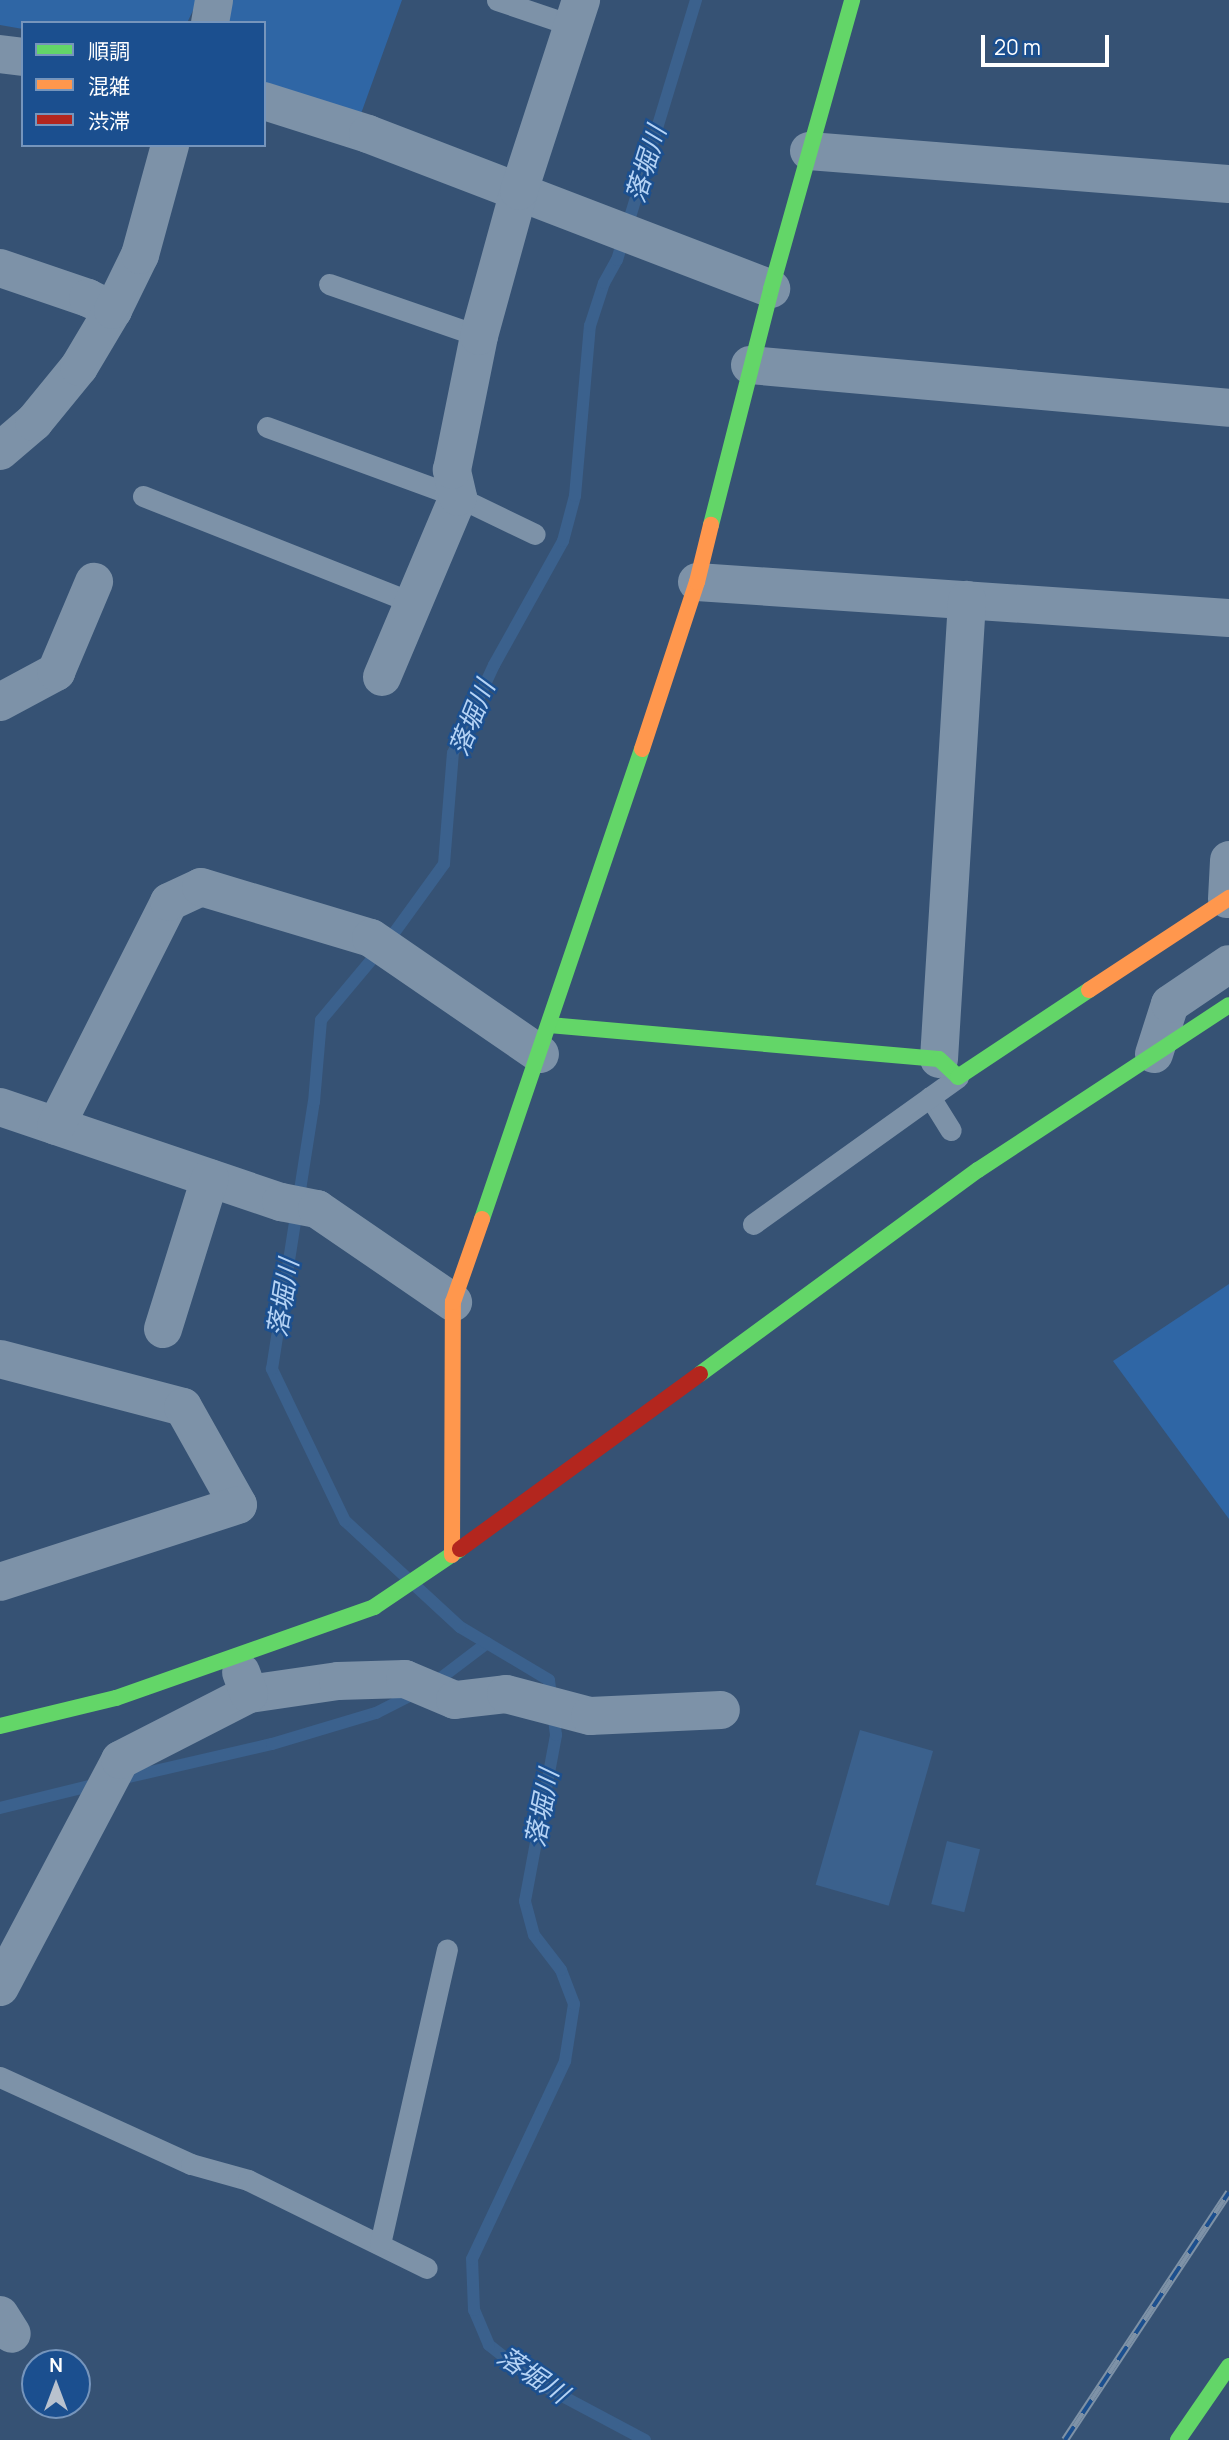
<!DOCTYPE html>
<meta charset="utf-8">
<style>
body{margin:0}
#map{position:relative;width:1229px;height:2440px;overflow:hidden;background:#365274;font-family:Manrope,"Noto Sans JP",sans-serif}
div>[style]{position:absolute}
.green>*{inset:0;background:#2f66a5}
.water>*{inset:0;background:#3b618d;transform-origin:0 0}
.stream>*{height:12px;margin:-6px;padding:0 6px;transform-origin:6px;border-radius:6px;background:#3b618d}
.lane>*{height:21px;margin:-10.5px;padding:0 10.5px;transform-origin:10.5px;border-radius:10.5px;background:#7d92a8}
.street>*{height:38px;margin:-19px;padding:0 19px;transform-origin:19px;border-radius:19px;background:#7d92a8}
.fast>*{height:16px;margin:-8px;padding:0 8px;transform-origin:8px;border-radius:8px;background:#63d668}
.slow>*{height:16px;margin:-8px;padding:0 8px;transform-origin:8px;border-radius:8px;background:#ff974d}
.jam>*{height:16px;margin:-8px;padding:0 8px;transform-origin:8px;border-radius:8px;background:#b3261e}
.rail>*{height:8px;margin-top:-4px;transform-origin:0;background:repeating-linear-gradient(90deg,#1b4f8f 0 16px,#7e92a7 0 32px);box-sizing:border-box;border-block:2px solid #7e92a7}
span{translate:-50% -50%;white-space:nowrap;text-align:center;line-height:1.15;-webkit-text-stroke:5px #1b4f8f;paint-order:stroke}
.water-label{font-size:26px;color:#b5d3f5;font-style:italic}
.legend{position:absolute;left:21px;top:21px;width:245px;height:126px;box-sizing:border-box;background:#1b4f8f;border:2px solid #7695bc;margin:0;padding:9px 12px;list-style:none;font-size:21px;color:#fff}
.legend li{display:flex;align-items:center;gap:14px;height:35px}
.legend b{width:35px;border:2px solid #7695bc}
.north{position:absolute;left:21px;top:2349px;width:70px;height:70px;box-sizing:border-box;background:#1b4f8f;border:2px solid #7695bc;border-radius:50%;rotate:0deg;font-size:19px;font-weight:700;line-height:28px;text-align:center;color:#fff}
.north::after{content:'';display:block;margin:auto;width:24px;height:32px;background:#b9c2ce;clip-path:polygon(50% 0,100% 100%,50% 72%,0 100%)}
.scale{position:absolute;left:981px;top:35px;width:128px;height:32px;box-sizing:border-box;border:4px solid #fff;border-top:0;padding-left:9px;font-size:21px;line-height:24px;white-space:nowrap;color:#fff;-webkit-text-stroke:5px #1b4f8f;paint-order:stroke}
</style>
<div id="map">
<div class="green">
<i style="clip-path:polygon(0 0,198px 0,187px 23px,23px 23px,23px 29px,0 25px)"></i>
<i style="clip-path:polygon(224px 0,402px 0,358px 122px,264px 92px,264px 23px,220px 23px)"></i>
<i style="clip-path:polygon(1229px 1284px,1229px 1519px,1113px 1361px)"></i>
</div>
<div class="water">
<i style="left:860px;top:1730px;width:76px;height:161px;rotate:16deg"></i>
<i style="left:947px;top:1841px;width:34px;height:65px;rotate:14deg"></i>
</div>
<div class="stream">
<i style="left:433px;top:1684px;width:68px;rotate:-37.2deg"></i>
<i style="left:120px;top:1779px;width:156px;rotate:-13deg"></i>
<i style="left:272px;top:1744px;width:109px;rotate:-16.6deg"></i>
<i style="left:376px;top:1713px;width:46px;rotate:-27.1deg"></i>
<i style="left:0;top:1808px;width:101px;rotate:-13.8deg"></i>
<i style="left:645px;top:2440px;width:123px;rotate:-152deg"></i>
<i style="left:536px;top:2382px;width:60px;rotate:-141.8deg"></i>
<i style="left:489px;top:2345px;width:38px;rotate:-113deg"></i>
<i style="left:474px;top:2310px;width:51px;rotate:-92.2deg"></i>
<i style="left:472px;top:2259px;width:219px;rotate:-64.8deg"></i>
<i style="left:565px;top:2061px;width:58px;rotate:-81deg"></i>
<i style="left:574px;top:2004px;width:36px;rotate:-111deg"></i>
<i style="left:561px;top:1970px;width:44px;rotate:-127.6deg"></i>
<i style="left:534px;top:1935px;width:35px;rotate:-105deg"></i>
<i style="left:525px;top:1901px;width:169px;rotate:-79.4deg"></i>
<i style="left:556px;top:1735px;width:55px;rotate:-97.3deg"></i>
<i style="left:549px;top:1680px;width:104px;rotate:-149.2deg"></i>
<i style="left:460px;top:1627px;width:156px;rotate:-137.3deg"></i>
<i style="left:345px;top:1521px;width:169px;rotate:-115.7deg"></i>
<i style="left:272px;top:1369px;width:270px;rotate:-81.1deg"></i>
<i style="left:314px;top:1102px;width:82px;rotate:-85.1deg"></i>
<i style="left:321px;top:1020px;width:114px;rotate:-50deg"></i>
<i style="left:394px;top:933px;width:85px;rotate:-54.1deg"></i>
<i style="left:444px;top:864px;width:111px;rotate:-85.4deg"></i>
<i style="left:453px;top:753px;width:97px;rotate:-65deg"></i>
<i style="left:494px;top:665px;width:142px;rotate:-60.9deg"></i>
<i style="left:563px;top:541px;width:47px;rotate:-75.1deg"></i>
<i style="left:575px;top:496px;width:171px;rotate:-85deg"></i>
<i style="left:590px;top:326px;width:45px;rotate:-72deg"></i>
<i style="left:604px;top:283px;width:26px;rotate:-61deg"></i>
<i style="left:617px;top:260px;width:272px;rotate:-73.1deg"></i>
</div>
<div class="lane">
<i style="left:497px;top:0;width:81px;rotate:18.7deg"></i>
<i style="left:329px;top:284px;width:159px;rotate:19.1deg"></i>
<i style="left:267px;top:427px;width:203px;rotate:20.1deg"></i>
<i style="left:458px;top:497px;width:85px;rotate:25.7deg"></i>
<i style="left:143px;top:496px;width:290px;rotate:21.6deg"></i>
<i style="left:930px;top:1097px;width:39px;rotate:58deg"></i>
<i style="left:753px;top:1224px;width:252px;rotate:-35.6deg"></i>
<i style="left:0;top:2077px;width:210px;rotate:24.5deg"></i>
<i style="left:191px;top:2164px;width:59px;rotate:15.7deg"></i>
<i style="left:248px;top:2180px;width:199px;rotate:26.2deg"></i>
<i style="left:380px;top:2244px;width:302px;rotate:-77.2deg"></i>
</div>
<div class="street">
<i style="left:210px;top:23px;width:23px;rotate:-80deg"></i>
<i style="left:0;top:54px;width:23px;rotate:7deg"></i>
<i style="left:264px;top:101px;width:109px;rotate:17.6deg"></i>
<i style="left:368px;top:134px;width:432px;rotate:21deg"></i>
<i style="left:809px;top:151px;width:421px;rotate:4.5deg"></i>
<i style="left:0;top:268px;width:93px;rotate:18.8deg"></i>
<i style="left:88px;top:298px;width:28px;rotate:26deg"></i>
<i style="left:750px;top:365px;width:481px;rotate:5.1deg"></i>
<i style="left:0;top:451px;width:45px;rotate:-40.5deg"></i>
<i style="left:34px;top:422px;width:71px;rotate:-50.7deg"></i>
<i style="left:79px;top:367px;width:66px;rotate:-59.2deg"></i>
<i style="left:113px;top:310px;width:61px;rotate:-63.9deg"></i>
<i style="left:140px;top:255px;width:114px;rotate:-74.7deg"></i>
<i style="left:697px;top:582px;width:533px;rotate:3.87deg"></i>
<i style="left:382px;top:677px;width:195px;rotate:-67.1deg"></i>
<i style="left:458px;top:497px;width:28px;rotate:-103deg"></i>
<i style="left:452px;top:470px;width:137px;rotate:-78.6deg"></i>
<i style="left:479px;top:336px;width:150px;rotate:-74.6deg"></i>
<i style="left:519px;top:191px;width:201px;rotate:-72deg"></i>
<i style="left:0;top:702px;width:64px;rotate:-28.2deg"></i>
<i style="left:56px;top:672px;width:98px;rotate:-67.1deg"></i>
<i style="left:1227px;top:899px;width:39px;rotate:-87deg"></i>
<i style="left:1154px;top:1054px;width:52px;rotate:-72.3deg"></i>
<i style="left:1170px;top:1004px;width:71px;rotate:-34.1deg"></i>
<i style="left:939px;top:1059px;width:460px;rotate:-86.5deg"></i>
<i style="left:0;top:1107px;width:297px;rotate:18.7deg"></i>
<i style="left:281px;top:1202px;width:37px;rotate:11deg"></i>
<i style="left:317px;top:1209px;width:165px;rotate:34.4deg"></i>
<i style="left:56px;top:1126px;width:251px;rotate:-63.2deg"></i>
<i style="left:169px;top:902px;width:35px;rotate:-25deg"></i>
<i style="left:201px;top:887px;width:177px;rotate:16.7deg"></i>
<i style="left:371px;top:938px;width:205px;rotate:34.5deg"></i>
<i style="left:163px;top:1329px;width:158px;rotate:-72.7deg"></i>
<i style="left:0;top:1359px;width:189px;rotate:14.7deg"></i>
<i style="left:183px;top:1407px;width:112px;rotate:60.7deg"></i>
<i style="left:238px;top:1505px;width:250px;rotate:162.1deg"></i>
<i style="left:249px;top:1694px;width:90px;rotate:-8.3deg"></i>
<i style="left:338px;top:1681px;width:67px;rotate:-1.7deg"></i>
<i style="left:405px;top:1679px;width:54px;rotate:22.8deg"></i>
<i style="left:455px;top:1700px;width:51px;rotate:-6.7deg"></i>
<i style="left:506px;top:1694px;width:87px;rotate:14.7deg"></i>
<i style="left:590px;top:1716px;width:131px;rotate:-2.6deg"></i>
<i style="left:0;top:1987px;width:257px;rotate:-62.1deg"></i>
<i style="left:120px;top:1760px;width:145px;rotate:-27.1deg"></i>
<i style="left:249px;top:1694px;width:23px;rotate:-110deg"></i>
<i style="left:0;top:2315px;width:22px;rotate:58deg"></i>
</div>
<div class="fast">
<i style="left:711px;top:525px;width:244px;rotate:-75.7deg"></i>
<i style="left:771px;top:289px;width:300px;rotate:-74.3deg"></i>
<i style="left:549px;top:1025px;width:391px;rotate:5deg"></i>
<i style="left:939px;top:1059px;width:26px;rotate:43deg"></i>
<i style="left:958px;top:1077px;width:157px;rotate:-33.6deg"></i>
<i style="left:482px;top:1219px;width:496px;rotate:-71.2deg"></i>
<i style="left:700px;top:1374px;width:345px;rotate:-36.3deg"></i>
<i style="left:978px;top:1170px;width:300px;rotate:-33.3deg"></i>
<i style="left:0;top:1726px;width:119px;rotate:-13.6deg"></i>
<i style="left:116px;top:1698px;width:274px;rotate:-19.4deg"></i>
<i style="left:374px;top:1607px;width:104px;rotate:-34deg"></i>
<i style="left:1178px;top:2440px;width:90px;rotate:-55.4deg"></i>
</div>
<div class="slow">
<i style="left:642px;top:749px;width:176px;rotate:-71.8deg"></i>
<i style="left:697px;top:582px;width:59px;rotate:-76.2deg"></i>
<i style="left:1089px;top:990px;width:168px;rotate:-33.3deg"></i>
<i style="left:452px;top:1555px;width:253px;rotate:-89.8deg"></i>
<i style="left:453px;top:1302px;width:88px;rotate:-70.7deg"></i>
</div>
<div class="jam">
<i style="left:460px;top:1549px;width:297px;rotate:-36.1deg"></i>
</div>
<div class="rail">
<i style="left:1065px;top:2440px;width:297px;rotate:-56.5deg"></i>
</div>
<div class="water-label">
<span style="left:646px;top:164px;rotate:-73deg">落堀川</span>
<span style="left:472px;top:718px;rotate:-68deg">落堀川</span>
<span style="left:283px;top:1298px;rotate:-81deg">落堀川</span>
<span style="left:542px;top:1808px;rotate:-79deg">落堀川</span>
<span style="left:533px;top:2375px;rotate:34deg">落堀川</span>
</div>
<ul class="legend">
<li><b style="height:9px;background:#63d668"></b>順調</li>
<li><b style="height:9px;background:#ff974d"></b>混雑</li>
<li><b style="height:9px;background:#b3261e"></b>渋滞</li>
</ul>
<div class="north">N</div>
<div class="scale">20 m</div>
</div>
